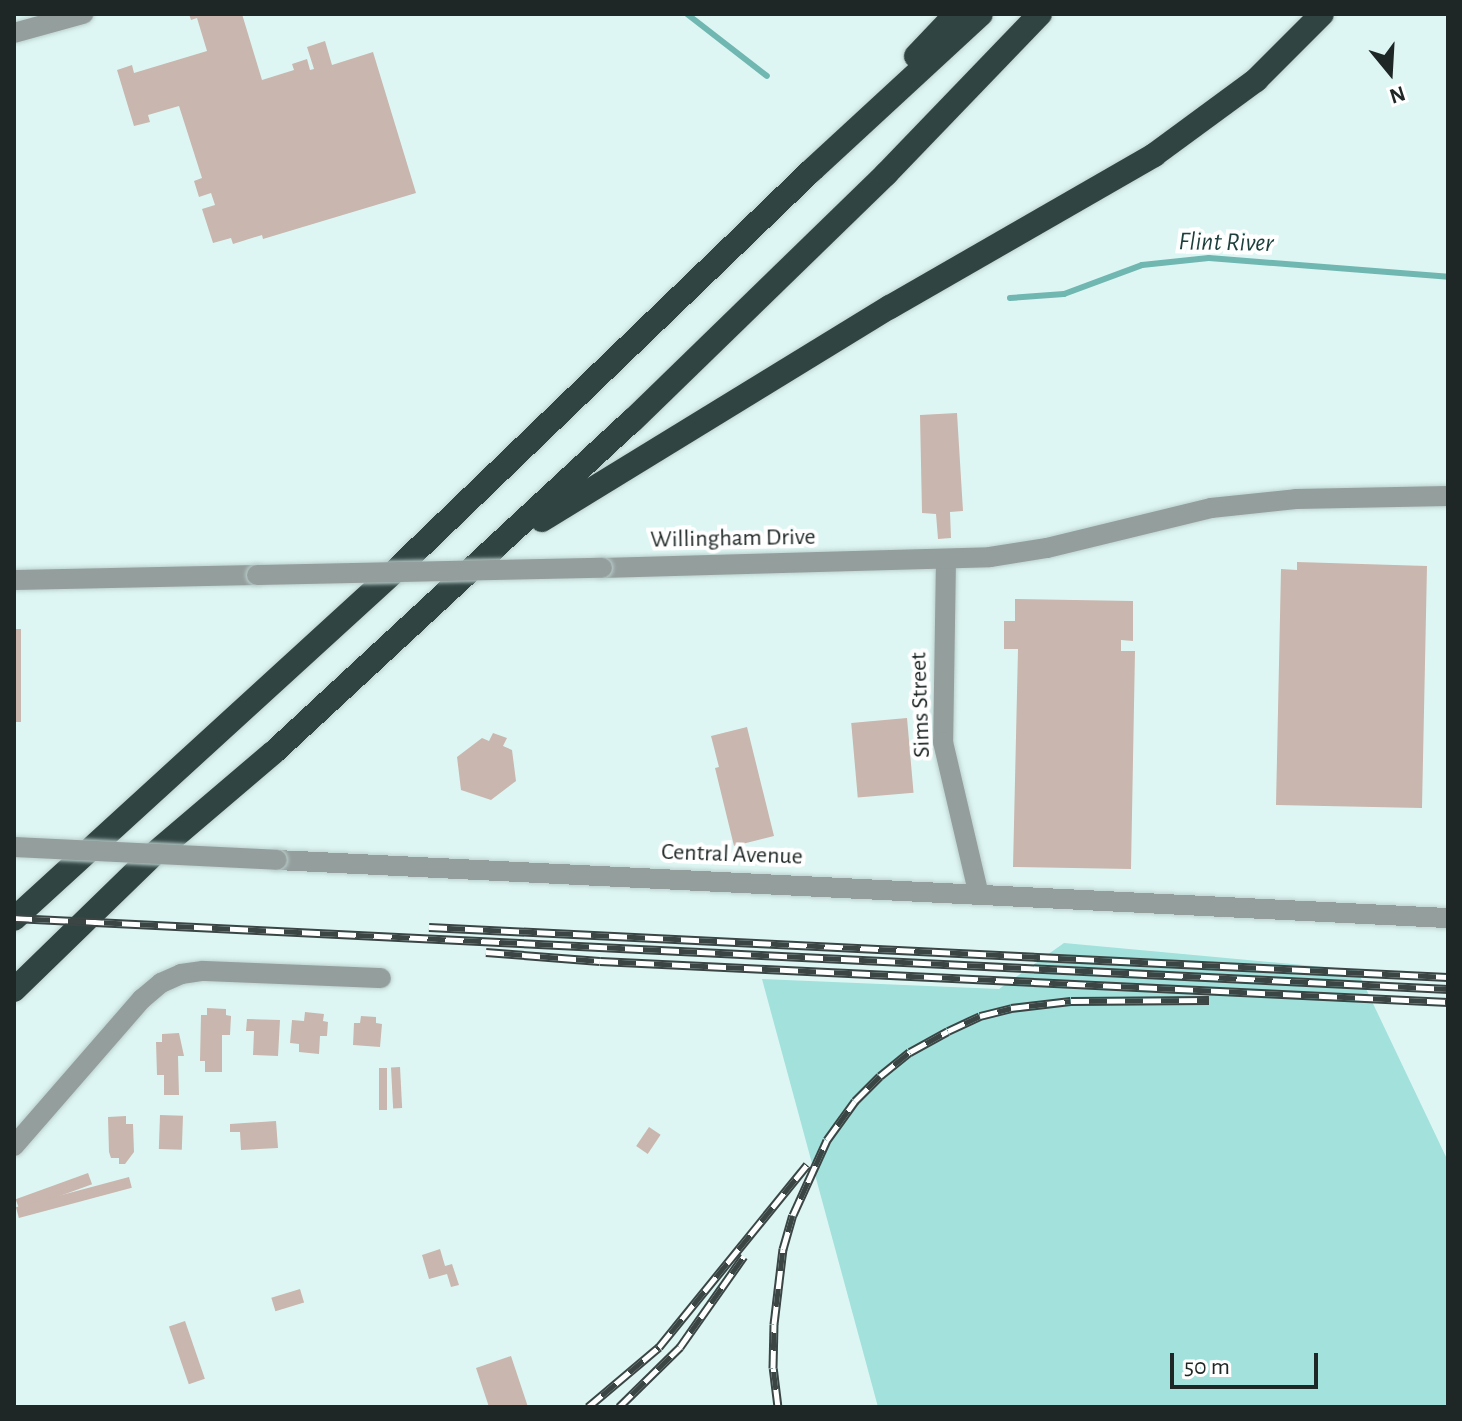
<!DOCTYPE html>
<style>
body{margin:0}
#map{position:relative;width:1462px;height:1421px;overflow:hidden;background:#def6f3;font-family:"Alegreya Sans",sans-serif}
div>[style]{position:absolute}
.green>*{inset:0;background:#a2e1dc}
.stream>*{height:6px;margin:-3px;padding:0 3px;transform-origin:3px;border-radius:3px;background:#70b7b2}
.building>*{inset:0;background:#c9b6ae;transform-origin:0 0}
.roads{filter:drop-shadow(0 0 2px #bbd1ce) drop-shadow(0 0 2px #bbd1ce)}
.minor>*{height:20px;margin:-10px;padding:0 10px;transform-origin:10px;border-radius:10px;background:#949e9d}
.highway>*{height:24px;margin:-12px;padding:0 12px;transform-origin:12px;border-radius:12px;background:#304442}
.rail>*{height:9px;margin-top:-4.5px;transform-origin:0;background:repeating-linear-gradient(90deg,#fff 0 18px,#3a4544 0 36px);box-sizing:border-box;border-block:2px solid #3a4544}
.bridges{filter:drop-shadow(0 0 2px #bbd1ce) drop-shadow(0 0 2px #bbd1ce)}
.minor-bridge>*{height:20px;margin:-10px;padding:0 10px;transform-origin:10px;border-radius:10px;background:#949e9d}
span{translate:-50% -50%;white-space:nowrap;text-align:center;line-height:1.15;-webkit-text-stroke:8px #fff;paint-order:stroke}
.street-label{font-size:24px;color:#1e2726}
.water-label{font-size:26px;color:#1c3f3c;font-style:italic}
.frame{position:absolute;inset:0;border:16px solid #1e2726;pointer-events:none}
.north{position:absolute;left:1350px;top:32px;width:80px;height:80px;-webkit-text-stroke:6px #fff;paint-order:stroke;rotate:162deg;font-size:22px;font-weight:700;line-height:32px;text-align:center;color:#1e2726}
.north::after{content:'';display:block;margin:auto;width:28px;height:36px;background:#1e2726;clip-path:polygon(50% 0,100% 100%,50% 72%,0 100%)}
.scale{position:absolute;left:1170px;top:1353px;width:148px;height:36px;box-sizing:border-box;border:4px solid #1e2726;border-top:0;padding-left:10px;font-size:24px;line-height:28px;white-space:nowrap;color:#1e2726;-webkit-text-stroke:6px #fff;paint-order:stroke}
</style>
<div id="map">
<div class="green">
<i style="clip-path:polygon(1064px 943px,1357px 970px,1448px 1161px,1448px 1407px,878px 1407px,762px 979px,999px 989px)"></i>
</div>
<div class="stream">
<i style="left:687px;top:14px;width:101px;rotate:37.8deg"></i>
<i style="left:1010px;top:298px;width:54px;rotate:-4.2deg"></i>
<i style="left:1064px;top:294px;width:83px;rotate:-20.4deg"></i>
<i style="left:1142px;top:265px;width:67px;rotate:-6deg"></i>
<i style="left:1209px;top:258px;width:240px;rotate:4.5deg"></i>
</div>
<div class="building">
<i style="clip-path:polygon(189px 14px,242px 14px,262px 80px,294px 70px,292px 64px,307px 59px,310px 70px,314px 69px,307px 47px,325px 41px,332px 65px,373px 52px,416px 193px,263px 239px,262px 235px,233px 244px,231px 238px,213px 243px,202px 209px,215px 205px,211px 193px,199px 197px,194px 181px,202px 178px,179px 106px,148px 115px,150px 122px,134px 126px,117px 70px,132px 65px,134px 73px,207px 51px,197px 18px,191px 20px)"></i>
<i style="clip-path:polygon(957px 413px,963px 511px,950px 512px,951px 538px,938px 539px,936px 514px,922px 513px,920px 415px)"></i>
<i style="clip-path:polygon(1297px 562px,1427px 566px,1422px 808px,1276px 805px,1281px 569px,1297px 570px)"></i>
<i style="clip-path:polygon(1015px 599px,1133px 601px,1133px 641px,1121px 640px,1121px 651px,1135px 651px,1131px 869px,1013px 867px,1018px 649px,1004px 649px,1004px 621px,1015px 621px)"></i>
<i style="left:14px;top:629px;width:7px;height:93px"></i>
<i style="left:907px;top:718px;width:75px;height:56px;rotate:85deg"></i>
<i style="clip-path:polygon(747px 727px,774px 836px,734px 846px,715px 768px,719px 767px,711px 736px)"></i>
<i style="clip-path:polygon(493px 733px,507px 738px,503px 746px,512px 750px,516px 781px,491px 800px,461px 790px,457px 757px,482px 738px,489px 741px)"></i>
<i style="clip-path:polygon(207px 1008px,226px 1009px,226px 1015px,231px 1016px,230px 1035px,222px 1035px,222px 1072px,205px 1072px,205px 1061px,200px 1061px,201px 1015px,207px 1015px)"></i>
<i style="clip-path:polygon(305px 1012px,324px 1014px,323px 1021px,328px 1022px,327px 1036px,320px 1036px,319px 1054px,299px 1052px,299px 1044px,290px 1043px,292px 1020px,304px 1021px)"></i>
<i style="clip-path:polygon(361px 1016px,376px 1017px,376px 1023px,382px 1024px,380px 1047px,353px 1045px,354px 1023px,360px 1023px)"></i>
<i style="clip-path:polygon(247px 1019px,280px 1020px,278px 1056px,253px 1055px,254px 1031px,246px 1031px)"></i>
<i style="clip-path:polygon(179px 1033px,184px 1056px,178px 1056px,179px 1095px,164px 1095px,164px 1075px,157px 1075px,156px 1042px,162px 1042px,162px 1034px)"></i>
<i style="left:400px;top:1067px;width:41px;height:9px;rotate:87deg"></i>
<i style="left:379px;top:1068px;width:8px;height:42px"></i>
<i style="left:160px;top:1115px;width:23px;height:34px;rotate:2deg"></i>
<i style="clip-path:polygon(126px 1116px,126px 1124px,133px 1124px,134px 1152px,125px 1164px,119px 1164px,119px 1158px,111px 1158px,109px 1152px,108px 1117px)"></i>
<i style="clip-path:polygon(276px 1121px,278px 1148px,241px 1150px,240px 1132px,230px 1132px,230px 1124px)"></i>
<i style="left:649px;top:1127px;width:14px;height:23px;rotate:34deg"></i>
<i style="left:88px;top:1173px;width:12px;height:77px;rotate:70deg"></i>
<i style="left:129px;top:1177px;width:11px;height:117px;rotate:75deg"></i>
<i style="clip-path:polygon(440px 1249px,445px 1266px,452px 1264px,459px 1285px,451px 1287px,447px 1274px,429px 1279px,422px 1255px)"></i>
<i style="left:300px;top:1289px;width:14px;height:30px;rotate:73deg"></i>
<i style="left:185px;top:1321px;width:61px;height:17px;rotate:71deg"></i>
<i style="clip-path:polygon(511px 1356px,528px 1407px,489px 1407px,476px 1368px)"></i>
</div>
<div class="roads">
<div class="minor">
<i style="left:14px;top:33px;width:72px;rotate:-15.4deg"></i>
<i style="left:946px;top:559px;width:183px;rotate:90.9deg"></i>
<i style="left:943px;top:742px;width:157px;rotate:76.8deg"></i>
<i style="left:602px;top:568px;width:388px;rotate:-1.6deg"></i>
<i style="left:990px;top:557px;width:58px;rotate:-9deg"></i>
<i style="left:1047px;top:548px;width:169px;rotate:-13.7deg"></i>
<i style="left:1211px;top:508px;width:85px;rotate:-6deg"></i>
<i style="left:1296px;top:499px;width:152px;rotate:-1.1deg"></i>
<i style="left:14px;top:580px;width:243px;rotate:-1.2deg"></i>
<i style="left:277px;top:860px;width:1172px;rotate:2.84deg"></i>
<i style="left:14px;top:1146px;width:195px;rotate:-49deg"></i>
<i style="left:142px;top:999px;width:25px;rotate:-40deg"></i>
<i style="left:161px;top:983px;width:22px;rotate:-24deg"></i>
<i style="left:181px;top:974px;width:22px;rotate:-8deg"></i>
<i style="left:203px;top:971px;width:178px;rotate:2.3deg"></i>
</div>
<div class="highway">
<i style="left:916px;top:56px;width:58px;rotate:-46.4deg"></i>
<i style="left:542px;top:520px;width:408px;rotate:-31.5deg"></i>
<i style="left:890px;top:307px;width:305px;rotate:-29.9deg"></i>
<i style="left:1154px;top:155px;width:127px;rotate:-36.3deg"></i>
<i style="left:1256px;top:80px;width:93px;rotate:-45deg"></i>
<i style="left:14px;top:919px;width:515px;rotate:-42.4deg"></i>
<i style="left:394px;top:572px;width:579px;rotate:-43.88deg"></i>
<i style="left:811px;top:171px;width:231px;rotate:-42.7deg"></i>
<i style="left:14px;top:990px;width:195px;rotate:-44.2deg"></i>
<i style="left:154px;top:854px;width:157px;rotate:-40.4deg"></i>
<i style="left:274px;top:752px;width:489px;rotate:-42.8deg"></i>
<i style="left:633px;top:420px;width:353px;rotate:-44.2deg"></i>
<i style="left:886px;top:174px;width:222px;rotate:-46.1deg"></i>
</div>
</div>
<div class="rail">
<i style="left:14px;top:918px;width:1436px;rotate:2.83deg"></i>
<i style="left:429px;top:927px;width:1020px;rotate:2.81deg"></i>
<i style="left:486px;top:952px;width:114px;rotate:4.5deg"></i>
<i style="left:600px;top:961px;width:849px;rotate:2.77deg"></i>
<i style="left:588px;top:1407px;width:93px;rotate:-40.2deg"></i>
<i style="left:659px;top:1347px;width:235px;rotate:-50.9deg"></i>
<i style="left:619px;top:1407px;width:86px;rotate:-44.5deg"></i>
<i style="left:680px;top:1347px;width:111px;rotate:-54.9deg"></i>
<i style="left:778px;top:1407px;width:39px;rotate:-97deg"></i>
<i style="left:773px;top:1368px;width:44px;rotate:-88.7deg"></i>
<i style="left:774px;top:1324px;width:76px;rotate:-83.2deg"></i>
<i style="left:783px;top:1249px;width:35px;rotate:-74deg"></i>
<i style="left:793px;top:1215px;width:82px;rotate:-65.6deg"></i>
<i style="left:827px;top:1140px;width:48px;rotate:-54.3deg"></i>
<i style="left:855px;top:1101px;width:35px;rotate:-45deg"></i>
<i style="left:880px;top:1076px;width:38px;rotate:-39deg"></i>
<i style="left:910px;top:1052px;width:43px;rotate:-28.9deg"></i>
<i style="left:948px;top:1031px;width:35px;rotate:-25deg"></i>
<i style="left:980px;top:1016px;width:32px;rotate:-14deg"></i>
<i style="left:1011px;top:1008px;width:60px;rotate:-6.7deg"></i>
<i style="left:1071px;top:1001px;width:138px;rotate:-0.4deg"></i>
</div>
<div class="bridges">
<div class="minor-bridge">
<i style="left:257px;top:575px;width:345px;rotate:-1.2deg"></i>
<i style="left:14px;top:847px;width:263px;rotate:2.8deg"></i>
</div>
</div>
<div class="street-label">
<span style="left:733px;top:539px;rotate:-1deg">Willingham Drive</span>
<span style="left:921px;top:705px;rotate:-92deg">Sims Street</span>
<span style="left:732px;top:855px;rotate:2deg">Central Avenue</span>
</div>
<div class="water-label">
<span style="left:1226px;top:243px;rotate:1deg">Flint River</span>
</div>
<div class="frame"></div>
<div class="north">N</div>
<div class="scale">50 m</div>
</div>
